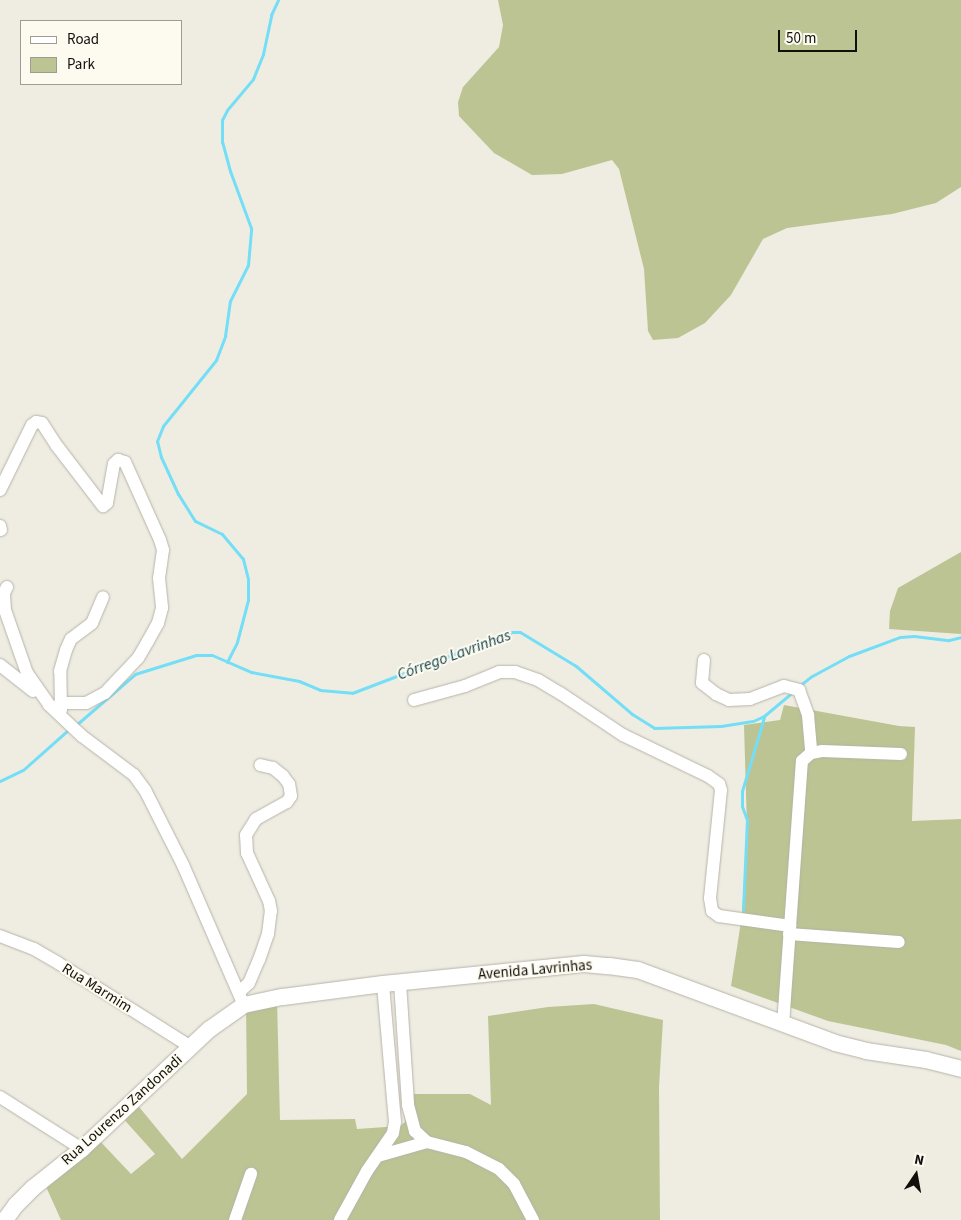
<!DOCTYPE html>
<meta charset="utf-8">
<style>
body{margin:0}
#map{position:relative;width:961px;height:1220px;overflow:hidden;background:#efede2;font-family:"Source Sans 3",sans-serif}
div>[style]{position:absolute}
.green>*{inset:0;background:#bcc493}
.stream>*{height:3px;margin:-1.5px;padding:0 1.5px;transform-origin:1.5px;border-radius:1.5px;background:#74def7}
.roads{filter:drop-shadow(0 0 1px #b6b3a9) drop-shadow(0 0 1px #b6b3a9)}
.minor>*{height:12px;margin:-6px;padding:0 6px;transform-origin:6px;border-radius:6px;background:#fff}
.tertiary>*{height:16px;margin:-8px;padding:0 8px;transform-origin:8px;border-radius:8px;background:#fff}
span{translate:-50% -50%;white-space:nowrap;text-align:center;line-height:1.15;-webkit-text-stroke:4px #fdfaef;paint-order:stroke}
.street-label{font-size:15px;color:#100f0c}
.water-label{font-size:16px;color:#12434d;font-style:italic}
.legend{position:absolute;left:20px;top:20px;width:162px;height:65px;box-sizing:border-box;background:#fdfaef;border:1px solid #9e9c94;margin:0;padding:6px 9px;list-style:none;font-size:15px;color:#100f0c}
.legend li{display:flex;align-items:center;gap:10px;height:25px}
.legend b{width:25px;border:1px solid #9e9c94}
.north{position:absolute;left:891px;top:1150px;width:50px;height:50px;-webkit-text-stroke:4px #fdfaef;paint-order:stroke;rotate:12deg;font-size:14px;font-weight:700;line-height:20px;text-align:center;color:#100f0c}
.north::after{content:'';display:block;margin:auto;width:18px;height:22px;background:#100f0c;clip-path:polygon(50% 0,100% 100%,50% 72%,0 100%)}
.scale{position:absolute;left:778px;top:30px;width:79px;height:22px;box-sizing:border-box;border:2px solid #100f0c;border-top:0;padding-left:6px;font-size:15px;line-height:18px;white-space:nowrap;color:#100f0c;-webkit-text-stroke:4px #fdfaef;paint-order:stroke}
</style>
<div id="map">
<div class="green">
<i style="clip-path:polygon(498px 0,961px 0,961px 187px,936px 203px,892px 214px,787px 228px,763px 239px,731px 295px,705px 323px,678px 338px,653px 340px,648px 331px,644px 269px,619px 169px,612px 160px,562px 174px,532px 175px,494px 153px,459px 116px,458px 102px,463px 87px,499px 47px,503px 25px)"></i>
<i style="clip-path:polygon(961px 552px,961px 634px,889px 629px,890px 611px,898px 588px)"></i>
<i style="clip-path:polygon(784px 705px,899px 726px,915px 727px,912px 821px,961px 819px,961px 1051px,946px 1045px,828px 1021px,731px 986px,742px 915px,747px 828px,744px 725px,780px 720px)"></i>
<i style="clip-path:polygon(277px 999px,280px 1120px,355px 1119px,357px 1129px,400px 1126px,405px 1122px,403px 1102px,412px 1094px,470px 1094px,491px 1105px,488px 1016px,548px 1007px,594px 1004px,663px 1020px,659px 1087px,660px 1220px,61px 1220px,43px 1180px,97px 1138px,131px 1174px,155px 1154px,120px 1115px,135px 1102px,182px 1159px,247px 1094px,246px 1003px)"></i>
</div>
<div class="stream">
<i style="left:227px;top:662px;width:22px;rotate:-63deg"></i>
<i style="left:237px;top:642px;width:43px;rotate:-75.3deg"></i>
<i style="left:248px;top:600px;width:21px;rotate:-90deg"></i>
<i style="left:248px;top:579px;width:21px;rotate:-104deg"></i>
<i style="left:243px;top:559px;width:33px;rotate:-130deg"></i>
<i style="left:222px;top:534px;width:30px;rotate:-154deg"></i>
<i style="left:195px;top:521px;width:32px;rotate:-122deg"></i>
<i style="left:178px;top:494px;width:41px;rotate:-114.7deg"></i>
<i style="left:161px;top:457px;width:16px;rotate:-104deg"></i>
<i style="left:157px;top:441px;width:16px;rotate:-68deg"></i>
<i style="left:163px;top:426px;width:85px;rotate:-51.2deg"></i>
<i style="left:216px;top:360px;width:26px;rotate:-69deg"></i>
<i style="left:225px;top:336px;width:35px;rotate:-82deg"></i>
<i style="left:230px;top:301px;width:40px;rotate:-63.4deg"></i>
<i style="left:248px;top:265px;width:37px;rotate:-85deg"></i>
<i style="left:251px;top:228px;width:61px;rotate:-110.2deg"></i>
<i style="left:230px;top:171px;width:30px;rotate:-105deg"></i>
<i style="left:222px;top:142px;width:22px;rotate:-90deg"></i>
<i style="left:222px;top:120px;width:11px;rotate:-63deg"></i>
<i style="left:227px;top:110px;width:40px;rotate:-50deg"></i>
<i style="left:253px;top:79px;width:27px;rotate:-68deg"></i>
<i style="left:263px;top:54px;width:40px;rotate:-78deg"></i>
<i style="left:271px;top:15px;width:17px;rotate:-65deg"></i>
<i style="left:799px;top:686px;width:16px;rotate:-38deg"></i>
<i style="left:812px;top:676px;width:42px;rotate:-28.4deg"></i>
<i style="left:849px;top:656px;width:54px;rotate:-20.4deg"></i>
<i style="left:900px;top:637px;width:14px;rotate:-4deg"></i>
<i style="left:914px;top:636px;width:35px;rotate:7deg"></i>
<i style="left:949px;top:640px;width:12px;rotate:-14deg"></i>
<i style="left:76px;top:725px;width:78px;rotate:-40.8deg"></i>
<i style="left:135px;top:674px;width:64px;rotate:-17.3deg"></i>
<i style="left:196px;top:655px;width:16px"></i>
<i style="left:212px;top:655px;width:43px;rotate:23.6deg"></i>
<i style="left:251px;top:672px;width:49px;rotate:10.6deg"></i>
<i style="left:299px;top:681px;width:23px;rotate:23deg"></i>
<i style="left:320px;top:690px;width:32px;rotate:5deg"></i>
<i style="left:352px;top:693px;width:171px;rotate:-20.9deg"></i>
<i style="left:512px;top:632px;width:8px"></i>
<i style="left:520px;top:632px;width:66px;rotate:31.3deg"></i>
<i style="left:576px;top:666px;width:74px;rotate:40.6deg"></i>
<i style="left:632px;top:714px;width:26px;rotate:32deg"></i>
<i style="left:654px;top:728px;width:67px;rotate:-1.7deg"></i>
<i style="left:721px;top:726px;width:32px;rotate:-9deg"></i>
<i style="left:753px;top:721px;width:12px;rotate:-24deg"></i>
<i style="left:764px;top:716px;width:38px;rotate:-40deg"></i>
<i style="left:0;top:781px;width:25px;rotate:-26deg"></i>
<i style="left:23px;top:770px;width:62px;rotate:-41.7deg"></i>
<i style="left:743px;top:910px;width:90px;rotate:-87.5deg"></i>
<i style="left:747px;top:820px;width:15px;rotate:-110deg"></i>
<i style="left:742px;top:806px;width:15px;rotate:-90deg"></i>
<i style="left:742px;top:791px;width:77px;rotate:-73.4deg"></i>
</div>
<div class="roads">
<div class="minor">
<i style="left:0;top:490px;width:72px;rotate:-63.8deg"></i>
<i style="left:32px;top:425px;width:5px;rotate:-37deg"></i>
<i style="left:36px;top:422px;width:6px;rotate:9deg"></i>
<i style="left:42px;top:423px;width:27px;rotate:57deg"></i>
<i style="left:57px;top:446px;width:76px;rotate:52.5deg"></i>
<i style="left:103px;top:506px;width:5px;rotate:-37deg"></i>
<i style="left:107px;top:503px;width:40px;rotate:-80deg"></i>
<i style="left:114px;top:464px;width:6px;rotate:-45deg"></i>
<i style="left:118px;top:460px;width:7px;rotate:16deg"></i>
<i style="left:125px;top:462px;width:85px;rotate:65.8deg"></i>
<i style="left:160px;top:540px;width:10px;rotate:73deg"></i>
<i style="left:163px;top:550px;width:28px;rotate:98deg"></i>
<i style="left:159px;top:578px;width:30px;rotate:84deg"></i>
<i style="left:162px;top:608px;width:16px;rotate:105deg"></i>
<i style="left:158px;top:623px;width:21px;rotate:119deg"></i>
<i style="left:148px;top:641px;width:20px;rotate:120deg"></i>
<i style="left:138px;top:658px;width:48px;rotate:133.3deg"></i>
<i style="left:105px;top:693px;width:21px;rotate:152deg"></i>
<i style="left:86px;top:703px;width:26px;rotate:180deg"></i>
<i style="left:0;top:526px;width:4px;rotate:76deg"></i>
<i style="left:7px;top:587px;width:7px;rotate:117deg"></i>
<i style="left:4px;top:593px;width:17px;rotate:87deg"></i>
<i style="left:5px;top:610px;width:67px;rotate:70.8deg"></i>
<i style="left:27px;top:673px;width:39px;rotate:55deg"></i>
<i style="left:49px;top:705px;width:45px;rotate:43.2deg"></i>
<i style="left:82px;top:736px;width:65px;rotate:36.9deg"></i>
<i style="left:134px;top:775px;width:19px;rotate:54deg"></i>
<i style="left:145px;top:790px;width:84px;rotate:63.1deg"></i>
<i style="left:183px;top:865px;width:153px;rotate:66.5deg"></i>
<i style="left:704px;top:660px;width:23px;rotate:95deg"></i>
<i style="left:702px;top:683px;width:18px;rotate:38deg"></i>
<i style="left:716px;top:694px;width:14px;rotate:25deg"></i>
<i style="left:729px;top:700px;width:21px;rotate:-3deg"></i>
<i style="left:750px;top:699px;width:36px;rotate:-21deg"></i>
<i style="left:784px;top:686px;width:16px;rotate:15deg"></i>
<i style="left:799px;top:690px;width:27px;rotate:70deg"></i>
<i style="left:808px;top:715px;width:38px;rotate:85deg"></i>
<i style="left:0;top:665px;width:42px;rotate:38.2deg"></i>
<i style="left:414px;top:700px;width:53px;rotate:-15.4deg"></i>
<i style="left:465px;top:686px;width:37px;rotate:-22deg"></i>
<i style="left:499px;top:672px;width:16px"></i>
<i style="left:515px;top:672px;width:24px;rotate:19deg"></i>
<i style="left:538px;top:680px;width:26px;rotate:31deg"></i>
<i style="left:560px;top:693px;width:76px;rotate:33.7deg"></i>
<i style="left:623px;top:735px;width:94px;rotate:25.8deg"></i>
<i style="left:708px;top:776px;width:14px;rotate:36deg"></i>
<i style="left:719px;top:784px;width:6px;rotate:72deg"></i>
<i style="left:721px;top:790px;width:109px;rotate:95.8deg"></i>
<i style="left:710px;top:898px;width:13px;rotate:81deg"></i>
<i style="left:712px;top:911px;width:9px;rotate:36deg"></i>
<i style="left:719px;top:916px;width:72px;rotate:8deg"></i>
<i style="left:61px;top:710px;width:39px;rotate:-91deg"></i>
<i style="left:60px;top:671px;width:22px;rotate:-74deg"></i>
<i style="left:66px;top:650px;width:12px;rotate:-66deg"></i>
<i style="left:71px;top:639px;width:26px;rotate:-37deg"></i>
<i style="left:92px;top:623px;width:28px;rotate:-67deg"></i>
<i style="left:789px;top:934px;width:110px;rotate:4.2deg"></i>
<i style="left:0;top:936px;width:36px;rotate:21deg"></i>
<i style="left:34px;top:949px;width:28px;rotate:30deg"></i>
<i style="left:58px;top:963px;width:157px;rotate:32.3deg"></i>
<i style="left:400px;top:983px;width:122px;rotate:86.2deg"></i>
<i style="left:408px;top:1105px;width:27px;rotate:75deg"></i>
<i style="left:415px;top:1131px;width:16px;rotate:43deg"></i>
<i style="left:427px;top:1142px;width:40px;rotate:14.4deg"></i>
<i style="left:466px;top:1152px;width:37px;rotate:27deg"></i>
<i style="left:499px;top:1169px;width:21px;rotate:45deg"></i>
<i style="left:514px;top:1184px;width:41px;rotate:62.2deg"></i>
<i style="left:239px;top:992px;width:13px;rotate:-42deg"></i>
<i style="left:249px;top:983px;width:25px;rotate:-67deg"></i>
<i style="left:259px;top:960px;width:28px;rotate:-71deg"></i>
<i style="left:268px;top:934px;width:23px;rotate:-83deg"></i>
<i style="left:271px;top:911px;width:10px;rotate:-101deg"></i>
<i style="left:269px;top:901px;width:53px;rotate:-114.6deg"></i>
<i style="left:247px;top:853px;width:18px;rotate:-93deg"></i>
<i style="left:246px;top:835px;width:19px;rotate:-58deg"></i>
<i style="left:256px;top:819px;width:35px;rotate:-29deg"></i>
<i style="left:287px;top:802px;width:7px;rotate:-56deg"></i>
<i style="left:291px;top:796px;width:12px;rotate:-99deg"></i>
<i style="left:289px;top:784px;width:10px;rotate:-127deg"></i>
<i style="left:283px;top:776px;width:13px;rotate:-141deg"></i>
<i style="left:273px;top:768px;width:13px;rotate:-167deg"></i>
<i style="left:783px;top:1025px;width:265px;rotate:-85.9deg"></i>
<i style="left:802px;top:761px;width:12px;rotate:-42deg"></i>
<i style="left:811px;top:753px;width:11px;rotate:-10deg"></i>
<i style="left:822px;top:751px;width:79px;rotate:2.2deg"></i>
<i style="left:0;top:1097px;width:97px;rotate:32.4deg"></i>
<i style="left:378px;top:1156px;width:51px;rotate:-15.9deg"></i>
<i style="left:235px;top:1220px;width:49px;rotate:-70.8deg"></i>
<i style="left:340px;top:1220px;width:56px;rotate:-61.1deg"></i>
<i style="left:367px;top:1171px;width:46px;rotate:-55.6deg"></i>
<i style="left:393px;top:1133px;width:11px;rotate:-80deg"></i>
<i style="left:395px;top:1122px;width:139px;rotate:-95deg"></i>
</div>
<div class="tertiary">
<i style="left:5px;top:1220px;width:19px;rotate:-54deg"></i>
<i style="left:16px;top:1205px;width:24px;rotate:-45deg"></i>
<i style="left:33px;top:1188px;width:63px;rotate:-38.5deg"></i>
<i style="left:82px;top:1149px;width:175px;rotate:-43.2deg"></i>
<i style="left:210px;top:1029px;width:42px;rotate:-35.2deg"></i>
<i style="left:244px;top:1005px;width:40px;rotate:-12deg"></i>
<i style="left:283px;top:997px;width:101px;rotate:-7.4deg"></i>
<i style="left:383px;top:984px;width:172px;rotate:-5.7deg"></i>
<i style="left:554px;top:967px;width:30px;rotate:-6deg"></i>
<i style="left:584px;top:964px;width:25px;rotate:5deg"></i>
<i style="left:609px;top:966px;width:29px;rotate:8deg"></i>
<i style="left:638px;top:970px;width:210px;rotate:20.3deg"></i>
<i style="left:835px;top:1043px;width:32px;rotate:14deg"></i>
<i style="left:866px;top:1051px;width:61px;rotate:8.5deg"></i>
<i style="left:926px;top:1060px;width:36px;rotate:14deg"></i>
</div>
</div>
<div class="street-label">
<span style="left:535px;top:970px;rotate:-5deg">Avenida Lavrinhas</span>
<span style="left:97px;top:988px;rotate:32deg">Rua Marmim</span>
<span style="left:122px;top:1110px;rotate:-42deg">Rua Lourenzo Zandonadi</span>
</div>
<div class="water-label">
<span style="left:454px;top:655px;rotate:-20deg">Córrego Lavrinhas</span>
</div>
<ul class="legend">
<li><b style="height:6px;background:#fff"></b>Road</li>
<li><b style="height:14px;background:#bcc493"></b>Park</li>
</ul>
<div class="north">N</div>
<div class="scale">50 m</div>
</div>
